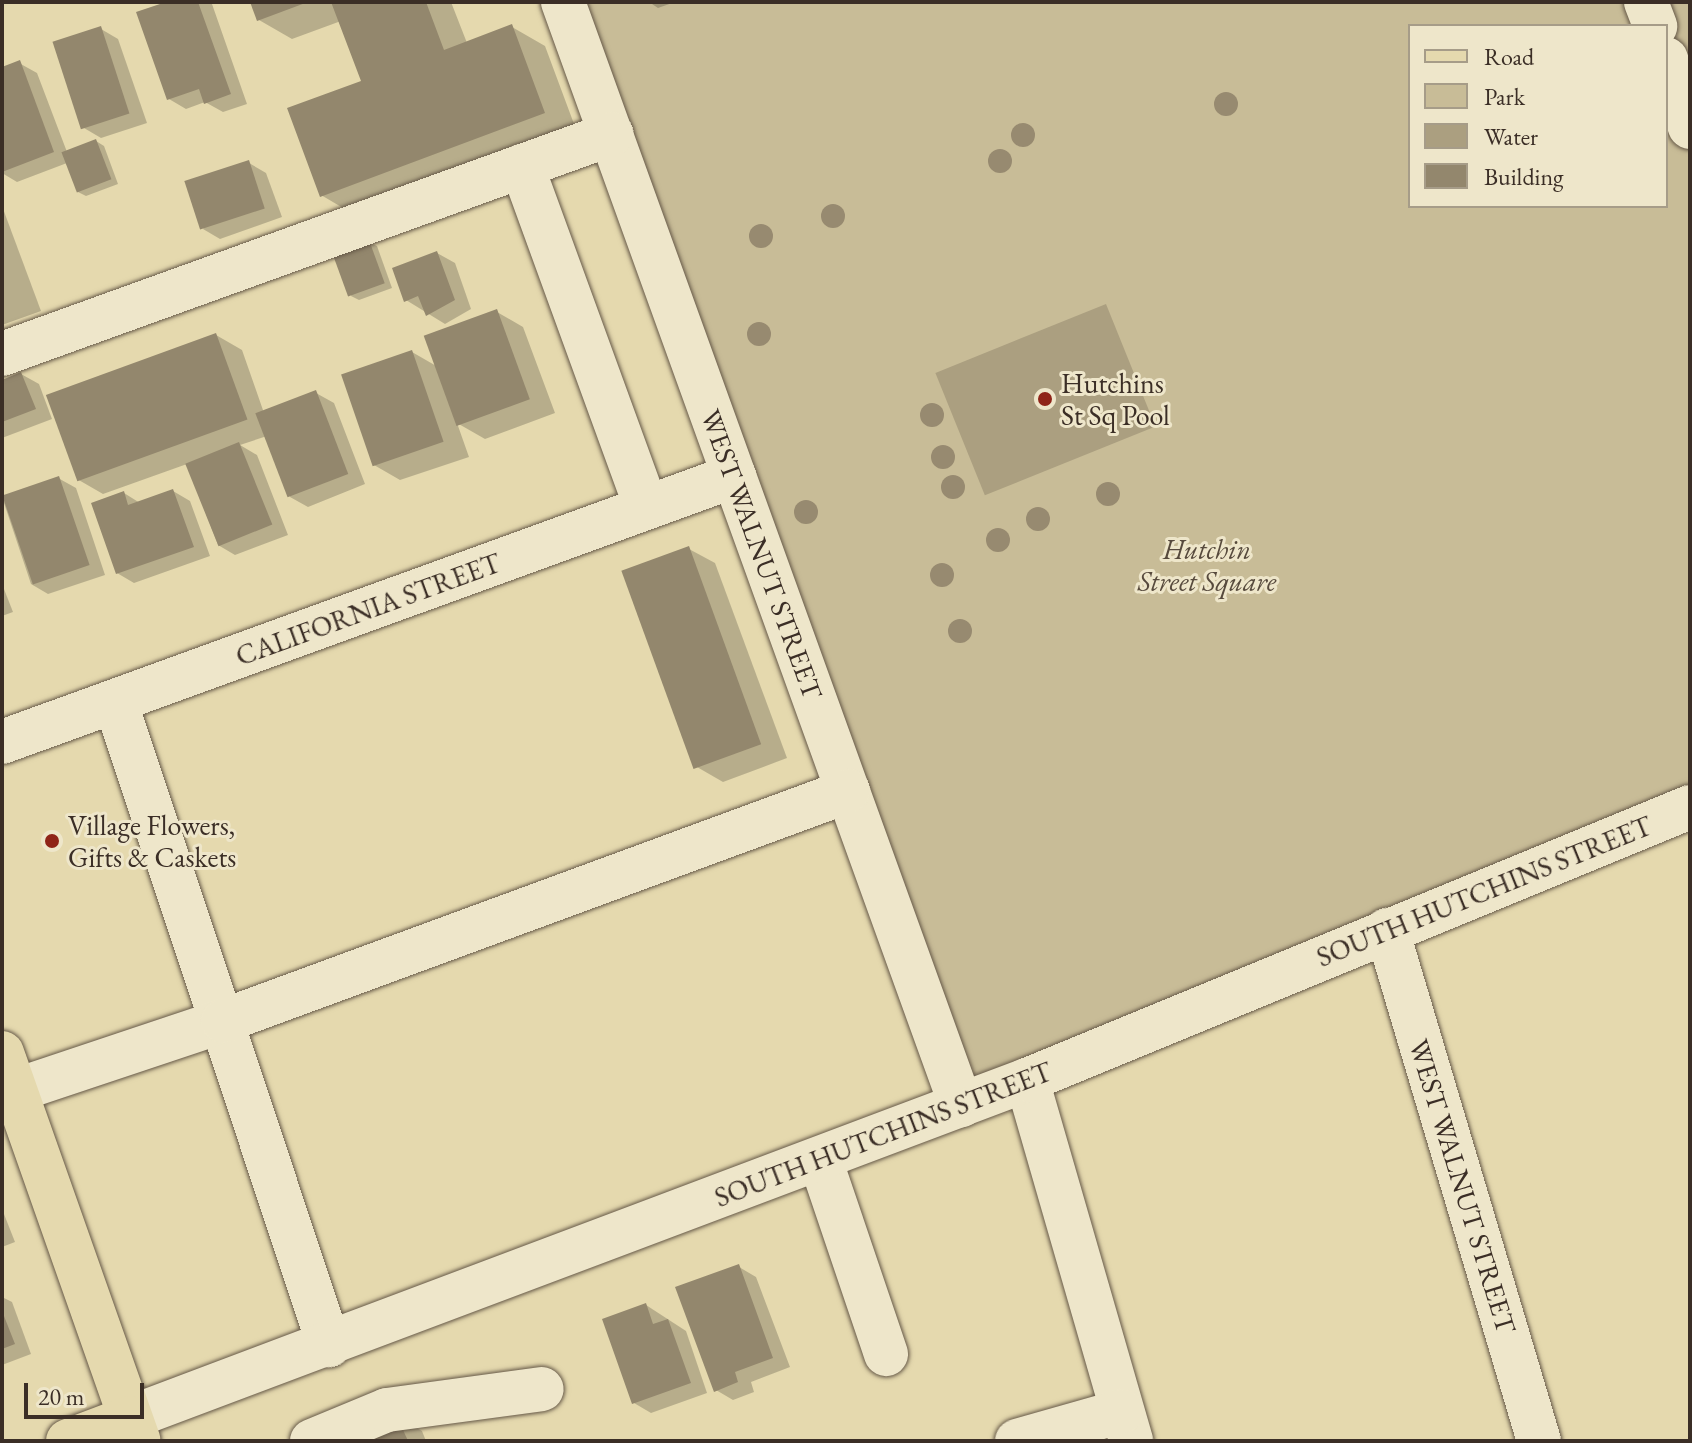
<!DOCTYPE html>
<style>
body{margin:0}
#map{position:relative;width:1692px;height:1443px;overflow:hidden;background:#e5d9ae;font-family:"EB Garamond",serif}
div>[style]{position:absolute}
.green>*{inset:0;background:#c8bc97}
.water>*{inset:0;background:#ab9f80;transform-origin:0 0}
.shadow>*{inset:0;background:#0003}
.building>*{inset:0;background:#93876d;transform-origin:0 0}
.roads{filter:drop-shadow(0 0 2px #665948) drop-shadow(0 0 2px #665948)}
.minor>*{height:44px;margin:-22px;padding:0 22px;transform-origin:22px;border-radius:22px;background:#eee6ca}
.major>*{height:44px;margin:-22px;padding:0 22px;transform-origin:22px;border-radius:22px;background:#e5d9ae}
.trees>*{width:24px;height:24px;margin:-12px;border-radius:50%;background:#978a70}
.dots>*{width:22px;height:22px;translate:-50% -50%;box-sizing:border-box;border:4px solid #eee6ca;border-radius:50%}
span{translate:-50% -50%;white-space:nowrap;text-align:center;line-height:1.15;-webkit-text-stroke:6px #eee6ca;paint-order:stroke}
.poi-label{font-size:28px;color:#3b2e26}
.left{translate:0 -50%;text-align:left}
.park-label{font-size:28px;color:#574a3d;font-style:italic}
.street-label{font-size:28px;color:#3b2e26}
.frame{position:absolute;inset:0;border:4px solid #3b2e26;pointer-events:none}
.legend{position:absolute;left:1408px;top:24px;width:260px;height:184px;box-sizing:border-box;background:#eee6ca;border:2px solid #a69c88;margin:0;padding:10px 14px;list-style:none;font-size:24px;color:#3b2e26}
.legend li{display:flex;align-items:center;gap:16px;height:40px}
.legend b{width:40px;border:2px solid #a69c88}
.scale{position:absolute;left:24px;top:1383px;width:120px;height:36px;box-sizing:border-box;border:4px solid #3b2e26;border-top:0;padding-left:10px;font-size:24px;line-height:28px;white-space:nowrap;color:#3b2e26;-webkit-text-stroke:6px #eee6ca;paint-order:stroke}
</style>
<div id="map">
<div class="green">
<i style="clip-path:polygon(evenodd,564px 2px,1690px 2px,1690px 821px,961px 1105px,564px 2px,1410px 26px,1666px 26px,1666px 206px,1410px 206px,1410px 26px)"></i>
</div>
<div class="water">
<i style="left:1106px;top:304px;width:132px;height:184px;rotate:68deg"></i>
</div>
<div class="shadow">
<i style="clip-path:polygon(172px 2px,212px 4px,247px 104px,223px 112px,205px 102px,186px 109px,169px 99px)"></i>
<i style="clip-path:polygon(252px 2px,451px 2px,467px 43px,512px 27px,545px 46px,577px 132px,355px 215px,321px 195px,363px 82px,341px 21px,292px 39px,259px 20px)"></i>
<i style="clip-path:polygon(649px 2px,675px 2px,658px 8px)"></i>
<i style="clip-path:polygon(101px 29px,118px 39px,147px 123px,101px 138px,84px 128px)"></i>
<i style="clip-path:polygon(19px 63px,37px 73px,67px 152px,96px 141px,104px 146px,118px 184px,86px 196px,78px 192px,67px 163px,17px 182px,2px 173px,2px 69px)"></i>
<i style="clip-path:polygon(249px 163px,266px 173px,282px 217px,220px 239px,203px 229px)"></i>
<i style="clip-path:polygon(2px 206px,41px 311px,2px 325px)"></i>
<i style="clip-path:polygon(368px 242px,377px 246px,392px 288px,359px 300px,351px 296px)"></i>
<i style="clip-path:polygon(437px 253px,455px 263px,471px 309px,445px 324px,406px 300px)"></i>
<i style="clip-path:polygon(497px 312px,523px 327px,555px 413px,485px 439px,457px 423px,469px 457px,400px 480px,374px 465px,412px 352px,438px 367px)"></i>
<i style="clip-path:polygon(216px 335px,242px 350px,264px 413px,316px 393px,334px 403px,365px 484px,308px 507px,290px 497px,267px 436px,240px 445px,257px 455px,288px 535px,235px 555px,218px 545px,187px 464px,103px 494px,77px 479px)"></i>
<i style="clip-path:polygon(21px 374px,39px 384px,52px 419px,2px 438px,2px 382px)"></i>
<i style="clip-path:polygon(58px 478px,76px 488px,105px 575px,48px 594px,31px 584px,2px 497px)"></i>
<i style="clip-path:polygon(173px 491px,190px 501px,210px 556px,134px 583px,117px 573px,124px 493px,140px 503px)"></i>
<i style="clip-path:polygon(689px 549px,715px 563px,787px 758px,723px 782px,697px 767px)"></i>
<i style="clip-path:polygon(2px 584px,13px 612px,2px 616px)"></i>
<i style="clip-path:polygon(2px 1209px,15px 1242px,2px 1247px)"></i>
<i style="clip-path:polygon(739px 1267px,756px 1277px,790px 1367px,751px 1382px,754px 1392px,733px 1400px,716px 1390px)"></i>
<i style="clip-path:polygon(2px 1297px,12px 1302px,31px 1354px,2px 1365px)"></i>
<i style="clip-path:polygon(646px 1305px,686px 1331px,707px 1393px,651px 1413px,634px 1403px)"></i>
<i style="clip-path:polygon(396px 1416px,422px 1431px,426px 1441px,337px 1441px)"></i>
</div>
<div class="building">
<i style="clip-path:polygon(166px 2px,198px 2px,231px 94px,204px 104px,199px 89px,167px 100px,136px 12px)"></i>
<i style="clip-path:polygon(250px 2px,308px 2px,257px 21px)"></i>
<i style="clip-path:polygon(331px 2px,426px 2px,444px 50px,512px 24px,545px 113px,320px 197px,287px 108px,361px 81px)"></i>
<i style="left:101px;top:26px;width:92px;height:51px;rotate:72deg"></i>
<i style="clip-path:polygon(20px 60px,54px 152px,2px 172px,2px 67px)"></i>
<i style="left:96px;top:139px;width:43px;height:37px;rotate:69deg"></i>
<i style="left:249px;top:160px;width:51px;height:68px;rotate:72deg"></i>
<i style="left:369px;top:240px;width:46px;height:39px;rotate:70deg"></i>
<i style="clip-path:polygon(437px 251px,455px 300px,426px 316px,418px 296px,404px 302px,392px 268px)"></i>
<i style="left:497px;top:309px;width:96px;height:78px;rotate:70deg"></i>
<i style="left:216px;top:333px;width:92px;height:181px;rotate:70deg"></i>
<i style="left:412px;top:350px;width:97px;height:75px;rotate:71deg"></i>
<i style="clip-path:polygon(21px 372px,36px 409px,2px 422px,2px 380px)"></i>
<i style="left:316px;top:390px;width:90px;height:65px;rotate:69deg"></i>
<i style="left:239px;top:442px;width:89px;height:58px;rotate:68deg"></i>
<i style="left:59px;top:476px;width:94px;height:60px;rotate:71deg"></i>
<i style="clip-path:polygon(173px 489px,194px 547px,116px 574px,91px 503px,124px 491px,128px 505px)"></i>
<i style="left:689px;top:546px;width:211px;height:72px;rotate:70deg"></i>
<i style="clip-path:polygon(739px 1264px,773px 1358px,735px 1372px,738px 1382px,714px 1392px,675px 1287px)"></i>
<i style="clip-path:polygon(646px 1303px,653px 1324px,668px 1319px,691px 1383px,632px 1404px,602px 1319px)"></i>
<i style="clip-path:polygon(2px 1311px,15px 1344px,2px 1349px)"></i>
<i style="clip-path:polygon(396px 1414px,408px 1441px,332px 1441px)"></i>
</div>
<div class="roads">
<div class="minor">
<i style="left:563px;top:2px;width:1173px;rotate:70.16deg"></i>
<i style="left:1646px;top:2px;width:26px;rotate:69deg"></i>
<i style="left:1666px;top:59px;width:72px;rotate:70.6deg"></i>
<i style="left:522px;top:166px;width:363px;rotate:70deg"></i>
<i style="left:2px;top:354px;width:648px;rotate:-19.86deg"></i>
<i style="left:115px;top:701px;width:679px;rotate:71.62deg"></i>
<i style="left:2px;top:742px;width:779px;rotate:-19.97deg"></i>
<i style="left:1387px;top:930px;width:533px;rotate:73.43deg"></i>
<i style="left:1027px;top:1080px;width:376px;rotate:73.9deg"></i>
<i style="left:2px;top:1095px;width:233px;rotate:-18.5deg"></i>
<i style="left:223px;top:1021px;width:666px;rotate:-20.2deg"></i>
<i style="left:820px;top:1159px;width:206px;rotate:71.3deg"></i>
<i style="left:129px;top:1418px;width:960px;rotate:-20.63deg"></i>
<i style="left:1027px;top:1080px;width:717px;rotate:-22.38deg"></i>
<i style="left:312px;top:1441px;width:81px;rotate:-22.5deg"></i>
<i style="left:387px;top:1410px;width:156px;rotate:-7.7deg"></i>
<i style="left:1017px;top:1441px;width:109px;rotate:-15.9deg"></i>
</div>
<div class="major">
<i style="left:2px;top:1053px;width:411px;rotate:70.6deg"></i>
<i style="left:68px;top:1441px;width:65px;rotate:-20.7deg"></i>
</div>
</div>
<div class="trees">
<i style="left:1226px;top:104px"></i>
<i style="left:1023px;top:135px"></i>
<i style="left:1000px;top:161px"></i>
<i style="left:833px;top:216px"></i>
<i style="left:761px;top:236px"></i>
<i style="left:759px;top:334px"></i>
<i style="left:932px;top:415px"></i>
<i style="left:943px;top:457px"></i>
<i style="left:953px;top:487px"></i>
<i style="left:1108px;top:494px"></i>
<i style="left:806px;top:512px"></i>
<i style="left:1038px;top:519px"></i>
<i style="left:998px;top:540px"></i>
<i style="left:942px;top:575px"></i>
<i style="left:960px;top:631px"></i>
</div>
<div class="dots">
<i style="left:1045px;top:399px;background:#8f2418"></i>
<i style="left:52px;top:841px;background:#8f2418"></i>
</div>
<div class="poi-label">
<span class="left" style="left:1061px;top:399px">Hutchins<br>St Sq Pool</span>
<span class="left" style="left:68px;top:841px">Village Flowers,<br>Gifts &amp; Caskets</span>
</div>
<div class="park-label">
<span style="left:1207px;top:565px">Hutchin<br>Street Square</span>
</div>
<div class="street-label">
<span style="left:762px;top:554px;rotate:70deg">WEST WALNUT STREET</span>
<span style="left:368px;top:609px;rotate:-20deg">CALIFORNIA STREET</span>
<span style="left:1484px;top:891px;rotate:-22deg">SOUTH HUTCHINS STREET</span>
<span style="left:883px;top:1134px;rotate:-21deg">SOUTH HUTCHINS STREET</span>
<span style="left:1463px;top:1186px;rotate:73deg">WEST WALNUT STREET</span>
</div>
<div class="frame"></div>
<ul class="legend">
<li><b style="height:10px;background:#e5d9ae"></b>Road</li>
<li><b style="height:22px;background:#c8bc97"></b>Park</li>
<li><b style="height:22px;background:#ab9f80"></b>Water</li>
<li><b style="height:22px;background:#93876d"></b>Building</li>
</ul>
<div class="scale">20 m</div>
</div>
